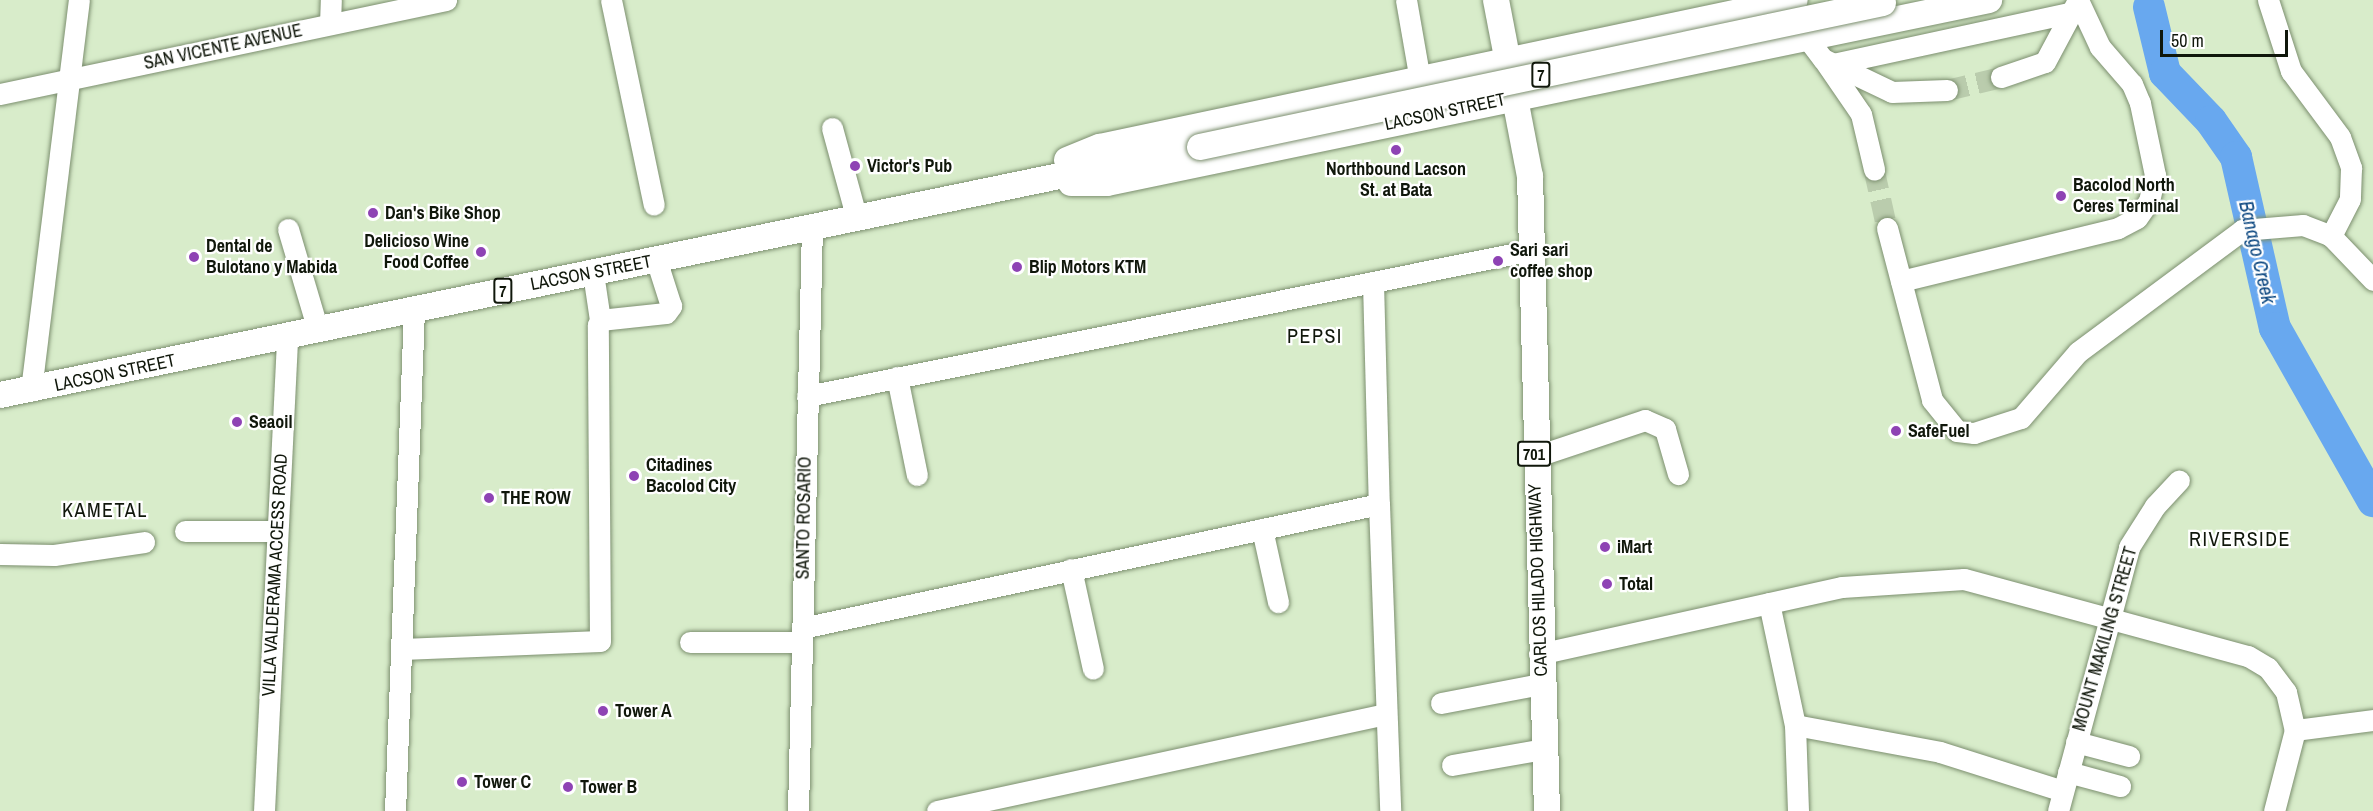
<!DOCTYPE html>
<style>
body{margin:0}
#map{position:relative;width:2373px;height:811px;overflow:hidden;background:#d8ecca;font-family:"Archivo Narrow",sans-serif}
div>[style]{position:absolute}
.river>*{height:32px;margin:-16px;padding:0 16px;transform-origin:16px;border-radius:16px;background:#68a8ef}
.minor-tunnel>*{height:21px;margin-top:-10.5px;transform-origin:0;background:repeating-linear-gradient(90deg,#baccad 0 21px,transparent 0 31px)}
.roads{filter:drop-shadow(0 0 2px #7c8f6f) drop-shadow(0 0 2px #7c8f6f)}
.minor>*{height:21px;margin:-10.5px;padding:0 10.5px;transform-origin:10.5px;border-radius:10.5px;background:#fff}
.major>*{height:26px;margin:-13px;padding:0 13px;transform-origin:13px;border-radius:13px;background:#fff}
.bridges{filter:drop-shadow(0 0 2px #7c8f6f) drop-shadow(0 0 2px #7c8f6f)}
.major-bridge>*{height:26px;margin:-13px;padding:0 13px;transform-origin:13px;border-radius:13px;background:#fff}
.dots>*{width:16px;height:16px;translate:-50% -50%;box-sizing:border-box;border:3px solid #fff;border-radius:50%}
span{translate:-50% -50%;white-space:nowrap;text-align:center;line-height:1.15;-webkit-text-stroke:4.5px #fff;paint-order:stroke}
.shield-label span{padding:2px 4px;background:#fff;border:2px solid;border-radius:4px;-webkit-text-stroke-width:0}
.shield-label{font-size:16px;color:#10170b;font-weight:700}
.street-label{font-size:18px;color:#10170b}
.poi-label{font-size:18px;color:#10170b;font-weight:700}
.left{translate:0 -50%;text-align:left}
.right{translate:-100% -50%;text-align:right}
.water-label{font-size:20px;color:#0d4881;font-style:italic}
.neighbourhood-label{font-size:20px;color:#10170b;letter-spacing:1.5px}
.scale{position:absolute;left:2160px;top:30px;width:128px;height:27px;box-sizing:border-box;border:3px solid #10170b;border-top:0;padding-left:8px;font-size:18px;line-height:21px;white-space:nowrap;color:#10170b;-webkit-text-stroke:4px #fff;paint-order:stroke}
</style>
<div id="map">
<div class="river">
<i style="left:2149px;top:7px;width:68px;rotate:76.4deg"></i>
<i style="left:2165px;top:73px;width:66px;rotate:46.2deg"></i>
<i style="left:2211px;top:121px;width:44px;rotate:55.2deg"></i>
<i style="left:2236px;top:157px;width:175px;rotate:77.2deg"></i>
<i style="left:2275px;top:328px;width:199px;rotate:60.5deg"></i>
</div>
<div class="minor-tunnel">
<i style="left:1947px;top:90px;width:56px;rotate:-13.5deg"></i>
<i style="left:1874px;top:169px;width:60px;rotate:77.6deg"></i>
</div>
<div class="roads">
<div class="minor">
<i style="left:611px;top:0;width:209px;rotate:78.2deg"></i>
<i style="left:1406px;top:0;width:81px;rotate:80.1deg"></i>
<i style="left:2268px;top:0;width:75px;rotate:72.1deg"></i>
<i style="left:2291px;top:71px;width:82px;rotate:53.4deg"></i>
<i style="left:2340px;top:137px;width:33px;rotate:70deg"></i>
<i style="left:2351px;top:168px;width:31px;rotate:92deg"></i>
<i style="left:2350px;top:199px;width:42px;rotate:117.2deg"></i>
<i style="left:330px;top:24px;width:24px;rotate:-88deg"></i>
<i style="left:1807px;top:38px;width:26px;rotate:53deg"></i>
<i style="left:1823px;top:59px;width:76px;rotate:25.6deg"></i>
<i style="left:1892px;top:92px;width:55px;rotate:-2.1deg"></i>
<i style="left:1824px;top:60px;width:65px;rotate:55.6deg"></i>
<i style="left:1861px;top:114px;width:57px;rotate:76.7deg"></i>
<i style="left:1833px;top:64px;width:246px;rotate:-12.2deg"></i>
<i style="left:2001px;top:77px;width:46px;rotate:-18.8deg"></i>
<i style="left:2045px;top:62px;width:66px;rotate:-61.9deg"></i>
<i style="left:0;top:94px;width:456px;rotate:-11.9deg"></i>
<i style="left:832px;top:128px;width:91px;rotate:74.7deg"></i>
<i style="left:1887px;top:228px;width:178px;rotate:75.3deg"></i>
<i style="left:1932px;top:400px;width:40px;rotate:51deg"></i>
<i style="left:1957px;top:431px;width:17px;rotate:7deg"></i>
<i style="left:1974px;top:433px;width:49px;rotate:-17.7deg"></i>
<i style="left:2021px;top:418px;width:87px;rotate:-49.2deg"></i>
<i style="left:2078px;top:352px;width:204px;rotate:-36.6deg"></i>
<i style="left:2242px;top:230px;width:61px;rotate:-4.7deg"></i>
<i style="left:2303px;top:225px;width:30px;rotate:21deg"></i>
<i style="left:2331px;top:236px;width:61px;rotate:46.3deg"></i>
<i style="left:288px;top:229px;width:105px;rotate:73.5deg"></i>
<i style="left:593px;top:273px;width:48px;rotate:81.5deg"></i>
<i style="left:1901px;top:281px;width:223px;rotate:-13.7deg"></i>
<i style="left:2118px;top:228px;width:21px;rotate:-28deg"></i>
<i style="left:2137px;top:218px;width:21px;rotate:-55deg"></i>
<i style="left:2149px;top:201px;width:27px;rotate:-77deg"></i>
<i style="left:2155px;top:175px;width:74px;rotate:-101.8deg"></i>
<i style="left:2140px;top:103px;width:21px;rotate:-113deg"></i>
<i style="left:2132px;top:84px;width:49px;rotate:-130.9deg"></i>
<i style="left:2100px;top:47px;width:52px;rotate:-115.1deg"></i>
<i style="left:1373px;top:282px;width:222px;rotate:88.5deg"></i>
<i style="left:897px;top:377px;width:100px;rotate:78.5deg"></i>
<i style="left:31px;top:390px;width:393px;rotate:-83deg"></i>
<i style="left:807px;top:396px;width:740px;rotate:-11.39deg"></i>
<i style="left:1534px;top:457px;width:117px;rotate:-18.4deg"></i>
<i style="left:1645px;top:420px;width:22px;rotate:24deg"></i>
<i style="left:1665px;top:429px;width:47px;rotate:73.9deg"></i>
<i style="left:1262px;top:529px;width:75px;rotate:77.6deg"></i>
<i style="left:185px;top:531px;width:91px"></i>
<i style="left:0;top:554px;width:54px;rotate:1.1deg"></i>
<i style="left:54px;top:555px;width:91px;rotate:-8.2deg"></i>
<i style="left:1071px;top:569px;width:102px;rotate:77.6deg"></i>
<i style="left:1769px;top:603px;width:125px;rotate:78deg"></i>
<i style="left:1795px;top:725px;width:86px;rotate:88deg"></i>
<i style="left:802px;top:628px;width:590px;rotate:-12.13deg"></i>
<i style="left:1379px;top:504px;width:307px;rotate:87.9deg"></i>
<i style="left:690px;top:642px;width:111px"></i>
<i style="left:402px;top:649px;width:198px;rotate:-2.3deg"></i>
<i style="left:600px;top:641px;width:316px;rotate:-90.4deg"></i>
<i style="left:598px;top:325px;width:5px;rotate:-68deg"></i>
<i style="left:600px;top:320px;width:66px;rotate:-6.1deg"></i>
<i style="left:666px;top:313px;width:9px;rotate:-54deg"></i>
<i style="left:671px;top:306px;width:49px;rotate:-107.7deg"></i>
<i style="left:1539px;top:654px;width:310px;rotate:-12.5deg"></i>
<i style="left:1842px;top:587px;width:122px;rotate:-3.8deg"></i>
<i style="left:1964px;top:579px;width:294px;rotate:15.2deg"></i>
<i style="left:2248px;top:656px;width:23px;rotate:31deg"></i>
<i style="left:2268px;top:668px;width:30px;rotate:53deg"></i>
<i style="left:2286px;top:692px;width:39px;rotate:77deg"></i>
<i style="left:2295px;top:730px;width:84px;rotate:104.5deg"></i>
<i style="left:1441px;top:703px;width:102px;rotate:-10.8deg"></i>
<i style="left:1795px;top:725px;width:147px;rotate:10.5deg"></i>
<i style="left:1940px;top:752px;width:129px;rotate:17.6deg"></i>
<i style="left:2295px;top:730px;width:79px;rotate:-7.3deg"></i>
<i style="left:2076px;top:742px;width:55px;rotate:14.8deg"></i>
<i style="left:1452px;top:765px;width:93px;rotate:-9.9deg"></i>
<i style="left:2068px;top:772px;width:54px;rotate:15.1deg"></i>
<i style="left:264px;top:811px;width:474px;rotate:-87.2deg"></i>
<i style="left:395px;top:811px;width:502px;rotate:-87.83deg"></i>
<i style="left:798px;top:811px;width:585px;rotate:-88.63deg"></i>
<i style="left:937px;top:811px;width:459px;rotate:-12.2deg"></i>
<i style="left:2058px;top:811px;width:273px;rotate:-74.9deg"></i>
<i style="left:2129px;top:547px;width:49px;rotate:-57.6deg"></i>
<i style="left:2155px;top:506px;width:35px;rotate:-47deg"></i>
</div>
<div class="major">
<i style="left:1496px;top:0;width:179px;rotate:79.1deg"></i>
<i style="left:1530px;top:176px;width:635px;rotate:88.47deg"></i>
<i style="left:1067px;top:160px;width:35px;rotate:-22deg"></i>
<i style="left:1100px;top:147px;width:710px;rotate:-11.94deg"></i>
<i style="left:1071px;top:183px;width:36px"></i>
<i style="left:1107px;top:183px;width:901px;rotate:-11.72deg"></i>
<i style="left:0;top:395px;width:1225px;rotate:-11.68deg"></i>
</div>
</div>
<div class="bridges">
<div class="major-bridge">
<i style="left:1200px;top:147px;width:698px;rotate:-11.91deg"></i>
</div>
</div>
<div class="dots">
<i style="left:1396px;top:150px;background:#8e43b4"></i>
<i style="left:855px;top:166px;background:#8e43b4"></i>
<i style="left:2061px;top:196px;background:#8e43b4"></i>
<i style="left:373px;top:213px;background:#8e43b4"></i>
<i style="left:481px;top:252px;background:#8e43b4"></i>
<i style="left:194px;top:257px;background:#8e43b4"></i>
<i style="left:1498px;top:261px;background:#8e43b4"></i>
<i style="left:1017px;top:267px;background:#8e43b4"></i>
<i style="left:237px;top:422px;background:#8e43b4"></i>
<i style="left:1896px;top:431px;background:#8e43b4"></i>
<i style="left:634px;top:476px;background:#8e43b4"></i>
<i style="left:489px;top:498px;background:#8e43b4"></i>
<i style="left:1605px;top:547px;background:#8e43b4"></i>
<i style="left:1607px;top:584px;background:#8e43b4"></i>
<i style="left:603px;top:711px;background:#8e43b4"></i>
<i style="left:462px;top:782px;background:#8e43b4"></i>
<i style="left:568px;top:787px;background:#8e43b4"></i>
</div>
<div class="shield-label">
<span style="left:1541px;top:75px">7</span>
<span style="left:503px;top:291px">7</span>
<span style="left:1534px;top:454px">701</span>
</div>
<div class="street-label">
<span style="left:223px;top:47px;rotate:-12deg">SAN VICENTE AVENUE</span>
<span style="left:1445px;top:112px;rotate:-12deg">LACSON STREET</span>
<span style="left:591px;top:273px;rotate:-11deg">LACSON STREET</span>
<span style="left:115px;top:373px;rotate:-12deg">LACSON STREET</span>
<span style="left:804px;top:518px;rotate:-89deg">SANTO ROSARIO</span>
<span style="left:275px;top:575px;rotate:-87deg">VILLA VALDERAMA ACCESS ROAD</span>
<span style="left:1538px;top:580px;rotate:-92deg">CARLOS HILADO HIGHWAY</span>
<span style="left:2105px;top:639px;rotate:-74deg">MOUNT MAKILING STREET</span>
</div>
<div class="poi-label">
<span class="left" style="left:867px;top:166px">Victor's Pub</span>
<span style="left:1396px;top:180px">Northbound Lacson<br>St. at Bata</span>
<span class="left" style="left:2073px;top:196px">Bacolod North<br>Ceres Terminal</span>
<span class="left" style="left:385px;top:213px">Dan's Bike Shop</span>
<span class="right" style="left:469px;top:252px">Delicioso Wine<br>Food Coffee</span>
<span class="left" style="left:206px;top:257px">Dental de<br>Bulotano y Mabida</span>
<span class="left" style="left:1510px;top:261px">Sari sari<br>coffee shop</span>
<span class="left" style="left:1029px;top:267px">Blip Motors KTM</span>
<span class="left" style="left:249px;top:422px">Seaoil</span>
<span class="left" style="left:1908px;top:431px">SafeFuel</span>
<span class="left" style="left:646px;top:476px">Citadines<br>Bacolod City</span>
<span class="left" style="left:501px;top:498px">THE ROW</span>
<span class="left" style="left:1617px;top:547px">iMart</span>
<span class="left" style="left:1619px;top:584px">Total</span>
<span class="left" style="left:615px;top:711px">Tower A</span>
<span class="left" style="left:474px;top:782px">Tower C</span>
<span class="left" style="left:580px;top:787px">Tower B</span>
</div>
<div class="water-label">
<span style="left:2258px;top:252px;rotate:77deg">Banago Creek</span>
</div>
<div class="neighbourhood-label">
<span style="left:1315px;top:335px">PEPSI</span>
<span style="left:105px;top:509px">KAMETAL</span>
<span style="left:2240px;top:538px">RIVERSIDE</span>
</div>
<div class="scale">50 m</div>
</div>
